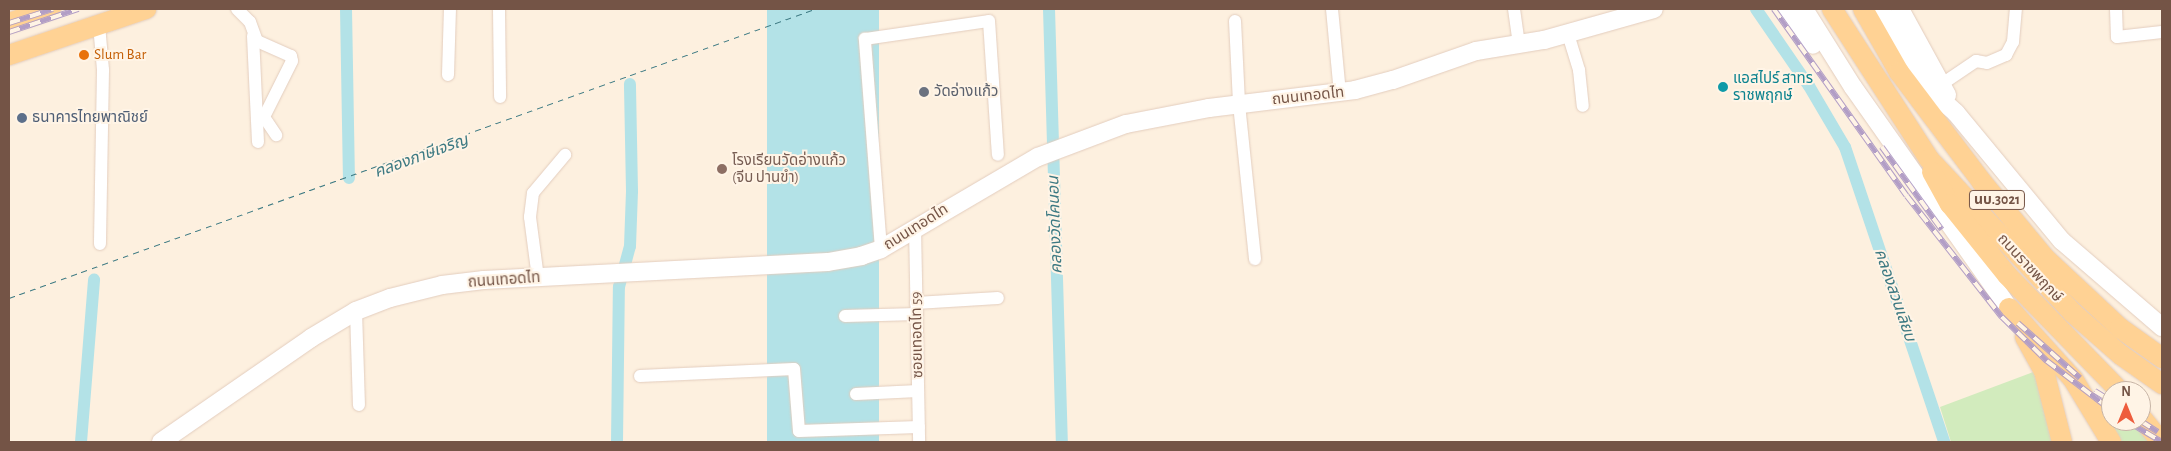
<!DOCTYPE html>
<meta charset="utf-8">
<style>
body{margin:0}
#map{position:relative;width:2171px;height:451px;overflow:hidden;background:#fdf0df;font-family:"Alegreya Sans","Noto Sans Thai",sans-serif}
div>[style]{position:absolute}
.green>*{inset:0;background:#d2ebbd}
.water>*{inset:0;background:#b3e2e7;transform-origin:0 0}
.canal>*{height:12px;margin:-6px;padding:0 6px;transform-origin:6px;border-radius:6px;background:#b3e2e7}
.ferry>*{height:1px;margin-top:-0.5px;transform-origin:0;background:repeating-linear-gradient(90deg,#3c7982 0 6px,transparent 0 11px)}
.roads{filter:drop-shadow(0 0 1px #e3cdbe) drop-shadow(0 0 1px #e3cdbe)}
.street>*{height:12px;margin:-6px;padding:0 6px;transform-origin:6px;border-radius:6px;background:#fff}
.secondary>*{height:18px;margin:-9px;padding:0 9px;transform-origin:9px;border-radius:9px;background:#fff}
.primary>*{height:20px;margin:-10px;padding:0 10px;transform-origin:10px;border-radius:10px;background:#ffd294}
.rail>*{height:5.5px;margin-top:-2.75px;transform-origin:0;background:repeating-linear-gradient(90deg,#fff4e6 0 11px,#b29ec6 0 22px);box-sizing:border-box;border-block:1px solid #b29ec6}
.dots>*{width:14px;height:14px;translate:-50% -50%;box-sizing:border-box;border:2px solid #fff4e6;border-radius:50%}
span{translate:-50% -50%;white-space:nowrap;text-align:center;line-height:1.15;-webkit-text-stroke:4px #fff4e6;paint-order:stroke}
.shield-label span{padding:1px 4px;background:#fff4e6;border:1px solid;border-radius:4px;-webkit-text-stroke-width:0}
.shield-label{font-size:14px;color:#745446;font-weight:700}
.food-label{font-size:15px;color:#c56008}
.left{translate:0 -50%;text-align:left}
.culture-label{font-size:15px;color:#0d838f}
.worship-label{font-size:15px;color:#5b616d}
.street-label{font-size:15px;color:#745446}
.service-label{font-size:15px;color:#4e5e75}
.education-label{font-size:15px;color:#785e54}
.water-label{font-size:16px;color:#3c7982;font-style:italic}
.frame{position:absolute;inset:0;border:10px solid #745446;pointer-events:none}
.north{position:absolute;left:2101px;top:381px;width:50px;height:50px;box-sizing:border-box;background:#fff4e6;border:1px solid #c7b4a6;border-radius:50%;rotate:0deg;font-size:14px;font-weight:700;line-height:20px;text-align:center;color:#745446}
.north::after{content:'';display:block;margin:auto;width:18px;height:22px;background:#ee5d3d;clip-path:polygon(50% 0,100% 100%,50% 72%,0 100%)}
</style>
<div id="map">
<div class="green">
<i style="clip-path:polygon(2036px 371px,2055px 442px,1951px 442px,1940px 407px)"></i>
<i style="clip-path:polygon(2087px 398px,2111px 408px,2111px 421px,2137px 421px,2162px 442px,2099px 442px)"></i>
</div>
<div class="water">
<i style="left:767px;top:9px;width:112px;height:807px"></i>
</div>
<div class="canal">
<i style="left:346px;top:9px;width:169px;rotate:89deg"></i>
<i style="left:1049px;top:9px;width:433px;rotate:88.3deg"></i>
<i style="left:1756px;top:9px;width:93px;rotate:55.5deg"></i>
<i style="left:1809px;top:86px;width:71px;rotate:59.5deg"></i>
<i style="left:1845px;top:147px;width:311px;rotate:71.4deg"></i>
<i style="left:81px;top:442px;width:163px;rotate:-85.4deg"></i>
<i style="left:617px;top:442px;width:155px;rotate:-89.3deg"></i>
<i style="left:619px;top:287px;width:42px;rotate:-75deg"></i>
<i style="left:630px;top:246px;width:55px;rotate:-87.9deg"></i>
<i style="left:632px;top:191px;width:107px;rotate:-91.1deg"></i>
</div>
<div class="ferry">
<i style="left:9px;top:298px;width:856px;rotate:-19.73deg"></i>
</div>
<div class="roads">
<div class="street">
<i style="left:237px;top:9px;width:18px;rotate:45deg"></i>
<i style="left:250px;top:22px;width:20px;rotate:70deg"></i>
<i style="left:257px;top:41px;width:37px;rotate:24deg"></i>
<i style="left:291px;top:56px;width:5px;rotate:79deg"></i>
<i style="left:292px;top:61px;width:63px;rotate:116.6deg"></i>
<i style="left:264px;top:117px;width:22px;rotate:56deg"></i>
<i style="left:499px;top:9px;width:88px;rotate:89.3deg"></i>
<i style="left:1332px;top:9px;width:84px;rotate:84.6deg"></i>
<i style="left:1514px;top:9px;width:36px;rotate:82deg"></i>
<i style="left:2116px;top:9px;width:28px;rotate:88deg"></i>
<i style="left:2117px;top:37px;width:45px;rotate:-6.3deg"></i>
<i style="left:1235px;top:21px;width:83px;rotate:87.2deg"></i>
<i style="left:1239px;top:104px;width:156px;rotate:84.1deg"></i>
<i style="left:99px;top:25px;width:45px;rotate:84.9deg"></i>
<i style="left:103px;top:70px;width:174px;rotate:91deg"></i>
<i style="left:1568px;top:34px;width:38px;rotate:73deg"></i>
<i style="left:1579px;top:70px;width:36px;rotate:84deg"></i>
<i style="left:253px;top:36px;width:106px;rotate:87.3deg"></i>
<i style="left:448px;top:75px;width:66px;rotate:-88.3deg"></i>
<i style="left:1942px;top:84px;width:41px;rotate:-34.1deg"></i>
<i style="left:1976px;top:61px;width:11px;rotate:10deg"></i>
<i style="left:1987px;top:63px;width:21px;rotate:-23deg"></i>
<i style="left:2006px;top:55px;width:15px;rotate:-62deg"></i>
<i style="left:2013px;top:42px;width:33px;rotate:-85deg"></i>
<i style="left:915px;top:227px;width:215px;rotate:88.9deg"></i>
<i style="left:881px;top:249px;width:211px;rotate:-94.4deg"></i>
<i style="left:865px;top:39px;width:125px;rotate:-8.3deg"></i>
<i style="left:989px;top:21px;width:134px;rotate:86.2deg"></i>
<i style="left:538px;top:278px;width:62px;rotate:-97.5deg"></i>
<i style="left:530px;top:217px;width:24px;rotate:-83deg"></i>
<i style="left:533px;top:193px;width:50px;rotate:-49.9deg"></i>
<i style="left:916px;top:303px;width:82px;rotate:-3.5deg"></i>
<i style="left:356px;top:311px;width:94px;rotate:88.2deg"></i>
<i style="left:845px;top:316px;width:72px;rotate:-1.6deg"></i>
<i style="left:640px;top:376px;width:154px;rotate:-2.6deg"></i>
<i style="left:794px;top:369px;width:62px;rotate:85.4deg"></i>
<i style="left:799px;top:431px;width:120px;rotate:-1.9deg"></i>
<i style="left:856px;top:394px;width:62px;rotate:-2.8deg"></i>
</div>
<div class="secondary">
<i style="left:1787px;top:9px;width:44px;rotate:54.2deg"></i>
<i style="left:1804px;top:9px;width:92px;rotate:57.9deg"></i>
<i style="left:1853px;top:87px;width:271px;rotate:54.8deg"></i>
<i style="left:1880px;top:9px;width:101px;rotate:57.1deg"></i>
<i style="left:1935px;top:94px;width:28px;rotate:42deg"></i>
<i style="left:1956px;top:113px;width:166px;rotate:50.4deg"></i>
<i style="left:2062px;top:241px;width:132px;rotate:40.7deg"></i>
<i style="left:1900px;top:9px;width:98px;rotate:61.3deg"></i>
<i style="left:161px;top:442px;width:183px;rotate:-34.7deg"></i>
<i style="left:311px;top:338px;width:52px;rotate:-31deg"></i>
<i style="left:356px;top:311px;width:36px;rotate:-21deg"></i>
<i style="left:390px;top:298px;width:54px;rotate:-14deg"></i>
<i style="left:442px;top:285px;width:42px;rotate:-6.8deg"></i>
<i style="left:484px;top:280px;width:344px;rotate:-3deg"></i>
<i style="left:828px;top:262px;width:34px;rotate:-10deg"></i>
<i style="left:861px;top:256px;width:21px;rotate:-19deg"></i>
<i style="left:881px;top:249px;width:182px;rotate:-30.4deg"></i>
<i style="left:1038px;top:157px;width:94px;rotate:-20.6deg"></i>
<i style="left:1126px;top:124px;width:85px;rotate:-10.9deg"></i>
<i style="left:1209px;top:108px;width:147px;rotate:-7deg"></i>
<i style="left:1355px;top:90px;width:39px;rotate:-15deg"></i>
<i style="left:1393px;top:80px;width:88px;rotate:-19.3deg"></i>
<i style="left:1476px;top:51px;width:69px;rotate:-9.2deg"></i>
<i style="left:1544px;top:40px;width:114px;rotate:-15.7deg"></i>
</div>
<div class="primary">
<i style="left:1832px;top:9px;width:179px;rotate:57.1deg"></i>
<i style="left:1929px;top:159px;width:211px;rotate:46.9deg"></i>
<i style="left:2073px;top:313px;width:64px;rotate:41.2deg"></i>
<i style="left:2121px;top:355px;width:50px;rotate:35.3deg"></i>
<i style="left:1863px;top:9px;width:73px;rotate:60.3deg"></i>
<i style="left:1899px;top:72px;width:136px;rotate:53deg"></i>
<i style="left:1981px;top:181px;width:100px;rotate:50.3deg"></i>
<i style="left:2045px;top:258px;width:103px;rotate:43deg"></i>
<i style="left:2120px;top:328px;width:52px;rotate:35.5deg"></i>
<i style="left:9px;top:23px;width:44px;rotate:-18.4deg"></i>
<i style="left:9px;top:55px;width:145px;rotate:-18.6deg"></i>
<i style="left:1932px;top:172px;width:37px;rotate:61deg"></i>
<i style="left:1950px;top:204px;width:91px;rotate:51.2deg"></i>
<i style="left:2007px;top:275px;width:162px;rotate:45.8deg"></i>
<i style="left:2009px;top:308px;width:96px;rotate:48deg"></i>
<i style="left:2073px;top:379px;width:74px;rotate:58.9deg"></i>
<i style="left:2025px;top:337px;width:39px;rotate:61deg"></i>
<i style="left:2044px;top:371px;width:73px;rotate:75.8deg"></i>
<i style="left:2141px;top:417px;width:32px;rotate:51deg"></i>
</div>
</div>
<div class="rail">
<i style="left:1774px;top:9px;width:229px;rotate:54.6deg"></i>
<i style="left:1907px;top:196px;width:154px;rotate:51.9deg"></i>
<i style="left:2002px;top:317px;width:63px;rotate:44.4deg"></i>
<i style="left:2047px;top:361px;width:81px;rotate:37.4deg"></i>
<i style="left:9px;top:23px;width:46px;rotate:-17.7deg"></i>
<i style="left:9px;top:32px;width:73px;rotate:-18.4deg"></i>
<i style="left:1882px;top:147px;width:102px;rotate:54.1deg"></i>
<i style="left:2018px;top:323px;width:83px;rotate:41.6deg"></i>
<i style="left:2095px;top:391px;width:19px;rotate:32deg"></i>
<i style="left:2127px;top:421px;width:41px;rotate:31deg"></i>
<i style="left:2141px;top:421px;width:20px;rotate:33deg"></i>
</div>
<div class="dots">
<i style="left:84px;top:55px;background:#e8710a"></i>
<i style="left:1723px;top:87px;background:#0f9aa8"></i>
<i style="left:924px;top:92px;background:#6b7280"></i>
<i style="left:22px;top:118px;background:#5c6f8a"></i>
<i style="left:722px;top:169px;background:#8d6e63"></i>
</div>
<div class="shield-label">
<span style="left:1997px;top:200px">นบ.3021</span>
</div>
<div class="food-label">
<span class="left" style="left:94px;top:55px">Slum Bar</span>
</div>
<div class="culture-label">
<span class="left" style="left:1733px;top:87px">แอสไปร์ สาทร<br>ราชพฤกษ์</span>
</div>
<div class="worship-label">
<span class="left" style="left:934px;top:92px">วัดอ่างแก้ว</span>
</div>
<div class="street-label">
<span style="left:1308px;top:96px;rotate:-6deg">ถนนเทอดไท</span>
<span style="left:916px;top:227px;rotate:-32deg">ถนนเทอดไท</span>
<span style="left:2030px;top:268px;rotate:47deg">ถนนราชพฤกษ์</span>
<span style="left:504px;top:280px;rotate:-4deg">ถนนเทอดไท</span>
<span style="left:917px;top:335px;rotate:-91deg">ซอยเทอดไท 59</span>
</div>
<div class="service-label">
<span class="left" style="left:32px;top:118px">ธนาคารไทยพาณิชย์</span>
</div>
<div class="education-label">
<span class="left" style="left:732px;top:169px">โรงเรียนวัดอ่างแก้ว<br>(จีบ ปานขำ)</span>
</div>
<div class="water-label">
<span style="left:421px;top:156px;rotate:-20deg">คลองภาษีเจริญ</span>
<span style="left:1055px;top:225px;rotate:-92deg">คลองวัดโคนอน</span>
<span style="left:1895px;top:295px;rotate:71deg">คลองสวนเลียบ</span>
</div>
<div class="frame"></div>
<div class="north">N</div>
</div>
